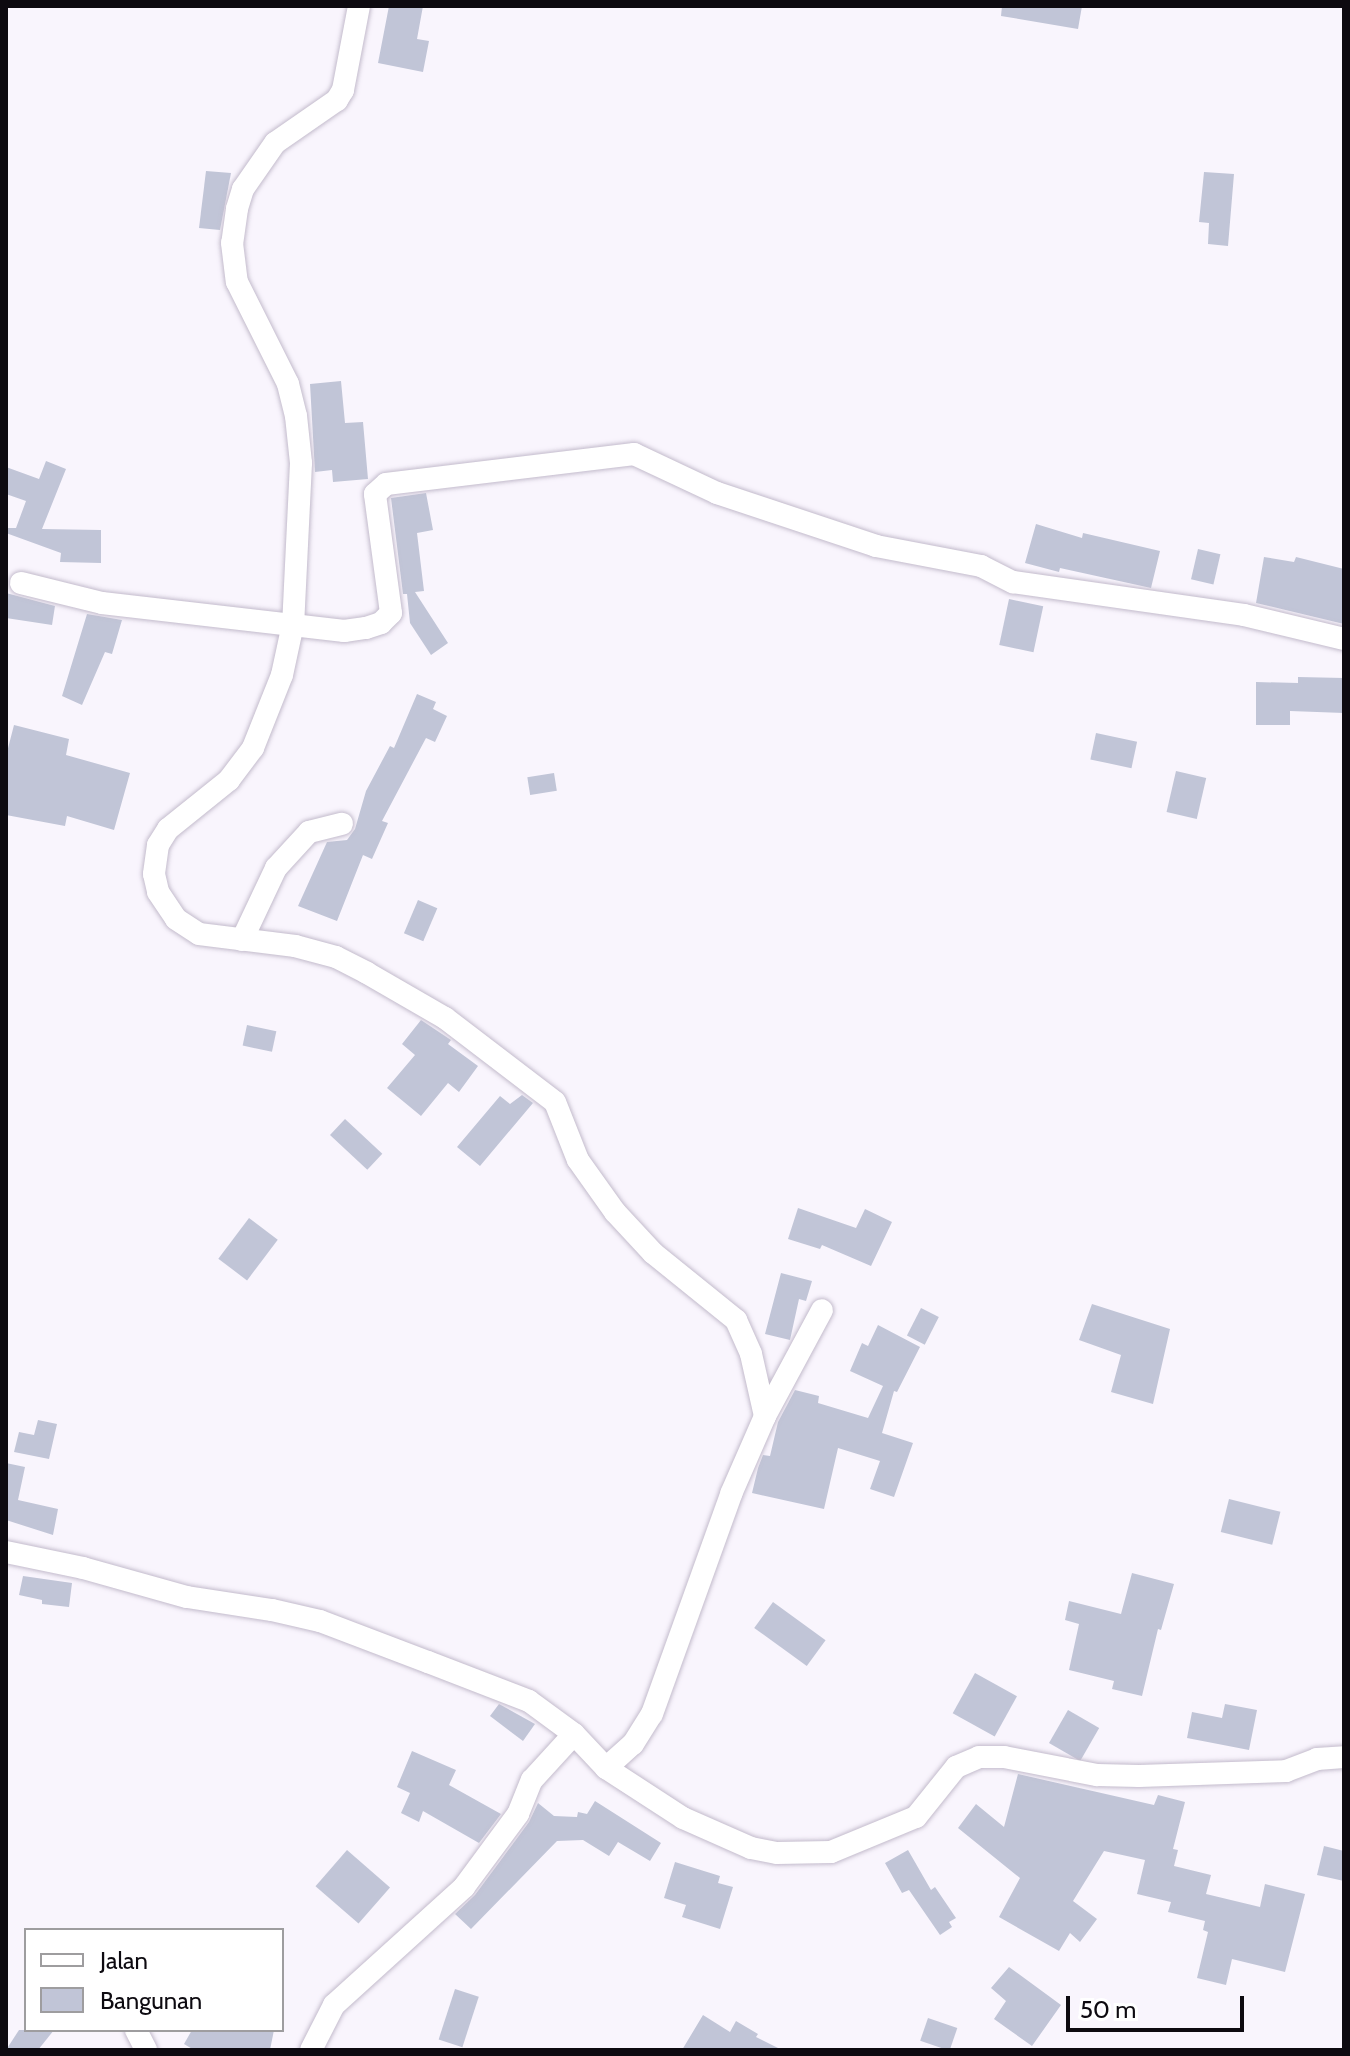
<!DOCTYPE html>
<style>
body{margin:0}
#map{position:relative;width:1350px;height:2056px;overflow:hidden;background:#f9f5fd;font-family:Cabin,sans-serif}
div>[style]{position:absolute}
.building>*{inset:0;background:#c1c5d7;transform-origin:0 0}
.roads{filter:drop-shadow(0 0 2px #c3bbcc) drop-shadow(0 0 2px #c3bbcc)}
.minor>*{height:22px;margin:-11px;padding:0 11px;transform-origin:11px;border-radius:11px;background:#fff}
span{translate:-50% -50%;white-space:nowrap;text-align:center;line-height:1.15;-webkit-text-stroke:8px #fff;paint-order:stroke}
.frame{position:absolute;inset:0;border:8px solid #0d0a10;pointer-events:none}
.legend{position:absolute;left:24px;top:1928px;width:260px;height:104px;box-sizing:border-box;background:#fff;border:2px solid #9e9d9f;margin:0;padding:10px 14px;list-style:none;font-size:24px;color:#0d0a10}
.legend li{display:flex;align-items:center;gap:16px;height:40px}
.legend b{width:40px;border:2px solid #9e9d9f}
.scale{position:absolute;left:1066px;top:1996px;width:178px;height:36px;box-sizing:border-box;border:4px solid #0d0a10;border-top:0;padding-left:10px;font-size:24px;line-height:28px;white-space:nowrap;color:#0d0a10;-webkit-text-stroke:6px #fff;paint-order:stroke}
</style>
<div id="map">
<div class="building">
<i style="clip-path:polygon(389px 6px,423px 6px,417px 39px,429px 41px,423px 72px,378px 63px)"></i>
<i style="clip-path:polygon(1002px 6px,1082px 6px,1078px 29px,1001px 16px)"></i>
<i style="clip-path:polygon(206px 171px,231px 173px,220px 230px,199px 228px)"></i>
<i style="clip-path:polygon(1204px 172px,1234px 174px,1228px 246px,1208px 244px,1209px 223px,1199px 222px)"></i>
<i style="clip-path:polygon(341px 381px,345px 423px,363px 422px,368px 479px,333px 482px,332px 470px,315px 472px,310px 384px)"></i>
<i style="clip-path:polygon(46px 461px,66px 469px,42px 529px,101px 530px,101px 563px,60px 562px,61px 553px,6px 533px,6px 528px,16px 528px,26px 501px,6px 494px,6px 467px,39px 479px)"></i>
<i style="clip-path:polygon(426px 493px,433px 530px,417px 533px,424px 591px,415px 592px,448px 643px,431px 655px,410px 623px,407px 594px,403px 594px,391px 498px)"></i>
<i style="clip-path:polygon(1036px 524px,1082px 538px,1083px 533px,1160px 551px,1151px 588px,1060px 568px,1059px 572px,1025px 563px)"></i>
<i style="left:1198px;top:549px;width:23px;height:31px;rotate:13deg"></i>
<i style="clip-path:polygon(1264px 557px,1294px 562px,1296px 557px,1344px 569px,1344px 624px,1256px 603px)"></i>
<i style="clip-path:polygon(6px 593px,55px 606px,52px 625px,6px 618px)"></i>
<i style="left:1009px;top:599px;width:35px;height:47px;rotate:12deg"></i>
<i style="clip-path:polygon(87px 614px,122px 620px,112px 654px,105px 652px,82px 705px,62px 696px)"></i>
<i style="clip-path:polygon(1298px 677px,1344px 678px,1344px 713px,1290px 711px,1290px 725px,1256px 725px,1256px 682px,1298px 683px)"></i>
<i style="clip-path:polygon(417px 694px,436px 702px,433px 709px,447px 716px,435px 742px,426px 738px,382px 821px,388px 823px,372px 859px,363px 855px,337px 921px,298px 906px,327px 842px,347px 840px,355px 829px,366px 791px,390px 746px,394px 748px)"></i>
<i style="clip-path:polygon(14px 725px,69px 739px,66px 755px,130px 773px,114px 830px,67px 816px,65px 826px,6px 815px,6px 756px)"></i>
<i style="left:1096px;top:733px;width:42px;height:27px;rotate:12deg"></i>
<i style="left:1176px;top:771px;width:31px;height:42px;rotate:13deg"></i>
<i style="left:554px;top:773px;width:18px;height:27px;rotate:81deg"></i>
<i style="left:418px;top:900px;width:21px;height:36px;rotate:23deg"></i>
<i style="clip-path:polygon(421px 1020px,451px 1040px,448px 1044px,478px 1066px,459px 1092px,448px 1083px,421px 1116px,387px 1088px,415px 1055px,402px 1044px)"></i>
<i style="left:247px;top:1025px;width:30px;height:21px;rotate:12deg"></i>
<i style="clip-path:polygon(522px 1095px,533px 1103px,480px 1166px,457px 1147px,500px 1096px,510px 1104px)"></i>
<i style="left:345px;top:1119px;width:51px;height:22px;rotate:43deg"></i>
<i style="clip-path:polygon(798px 1208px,856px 1228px,865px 1209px,892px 1222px,871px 1266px,822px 1245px,820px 1249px,788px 1239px)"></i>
<i style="left:249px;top:1218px;width:36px;height:51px;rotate:37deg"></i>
<i style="clip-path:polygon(781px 1273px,812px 1281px,806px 1301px,799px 1299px,790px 1340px,765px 1334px)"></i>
<i style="clip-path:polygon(1092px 1304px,1170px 1329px,1153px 1404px,1111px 1392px,1121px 1355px,1079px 1340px)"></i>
<i style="left:921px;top:1308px;width:20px;height:31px;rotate:27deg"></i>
<i style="clip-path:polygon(878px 1325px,920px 1347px,897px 1392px,894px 1391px,882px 1433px,913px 1443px,894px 1497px,870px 1489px,880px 1461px,838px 1448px,824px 1509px,752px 1493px,758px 1468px,763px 1455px,770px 1456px,778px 1422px,795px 1390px,819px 1396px,818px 1403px,868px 1418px,883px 1386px,850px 1371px,862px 1343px,868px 1346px)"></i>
<i style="clip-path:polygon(38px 1420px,57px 1424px,49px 1459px,14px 1452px,19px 1432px,34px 1435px)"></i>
<i style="clip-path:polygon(6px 1463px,25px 1467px,18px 1500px,58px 1509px,53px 1535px,6px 1520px)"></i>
<i style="left:1229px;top:1499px;width:53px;height:34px;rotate:14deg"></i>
<i style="clip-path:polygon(1132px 1573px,1174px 1584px,1161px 1630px,1158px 1629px,1142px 1696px,1112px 1689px,1114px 1681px,1069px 1670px,1079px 1624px,1065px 1620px,1069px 1601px,1121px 1614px)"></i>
<i style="clip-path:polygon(23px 1576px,72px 1583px,69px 1607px,42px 1604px,42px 1600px,19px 1595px)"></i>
<i style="left:773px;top:1602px;width:65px;height:32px;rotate:36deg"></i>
<i style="left:975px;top:1673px;width:48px;height:46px;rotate:29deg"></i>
<i style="clip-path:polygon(499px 1704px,535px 1724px,523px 1741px,490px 1716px)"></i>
<i style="clip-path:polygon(1225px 1704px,1257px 1710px,1249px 1750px,1187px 1738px,1192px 1712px,1222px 1718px)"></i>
<i style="left:1068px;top:1710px;width:36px;height:38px;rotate:30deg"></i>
<i style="clip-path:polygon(412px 1751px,456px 1770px,449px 1785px,501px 1814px,479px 1843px,423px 1811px,419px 1822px,401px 1813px,410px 1793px,397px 1787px)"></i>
<i style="clip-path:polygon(1018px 1774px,1154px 1805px,1158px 1795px,1185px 1802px,1173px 1849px,1178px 1850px,1174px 1866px,1211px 1875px,1206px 1894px,1260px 1907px,1265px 1884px,1305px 1894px,1285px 1972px,1232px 1959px,1226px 1985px,1197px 1978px,1208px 1932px,1203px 1930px,1205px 1921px,1168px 1912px,1171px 1902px,1137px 1894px,1145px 1860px,1104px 1851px,1073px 1901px,1097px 1919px,1080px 1942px,1070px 1933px,1059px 1951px,999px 1917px,1020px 1878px,958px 1828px,976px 1804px,1004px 1827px)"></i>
<i style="clip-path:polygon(595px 1801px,661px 1843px,650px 1861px,618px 1842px,609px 1856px,583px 1840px,557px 1841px,471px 1929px,455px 1914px,475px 1895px,529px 1822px,538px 1803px,554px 1816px,577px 1817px,578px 1812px,587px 1814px)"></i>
<i style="clip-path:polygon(1324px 1846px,1344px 1851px,1344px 1881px,1317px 1875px)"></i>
<i style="left:347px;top:1850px;width:57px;height:48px;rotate:41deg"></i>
<i style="clip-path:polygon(908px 1850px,931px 1890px,935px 1887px,956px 1918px,949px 1922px,952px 1927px,940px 1935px,909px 1890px,902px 1893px,885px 1863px)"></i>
<i style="clip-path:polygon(675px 1862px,720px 1876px,718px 1883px,733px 1887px,720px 1929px,682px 1917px,686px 1905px,664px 1898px)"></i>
<i style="clip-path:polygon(1009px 1967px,1061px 2005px,1032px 2046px,994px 2019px,1006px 2001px,991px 1988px)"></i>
<i style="left:455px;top:1989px;width:25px;height:53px;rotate:18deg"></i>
<i style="clip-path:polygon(703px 2015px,730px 2032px,736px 2021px,758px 2034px,756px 2037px,782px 2050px,682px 2050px)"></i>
<i style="left:928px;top:2018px;width:31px;height:24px;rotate:19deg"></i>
<i style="clip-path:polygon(19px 2030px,54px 2030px,38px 2050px,6px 2050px)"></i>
<i style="clip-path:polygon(192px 2030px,274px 2030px,270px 2050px,194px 2050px,184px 2044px)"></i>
</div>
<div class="roads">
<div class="minor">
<i style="left:359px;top:6px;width:86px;rotate:100.8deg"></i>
<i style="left:343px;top:90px;width:12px;rotate:121deg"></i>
<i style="left:337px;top:100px;width:75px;rotate:145.3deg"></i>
<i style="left:275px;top:143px;width:56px;rotate:124.8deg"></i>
<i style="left:243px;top:189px;width:21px;rotate:107deg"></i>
<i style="left:237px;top:209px;width:34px;rotate:98deg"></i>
<i style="left:232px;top:243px;width:39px;rotate:83deg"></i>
<i style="left:237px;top:282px;width:114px;rotate:63.4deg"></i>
<i style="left:288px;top:384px;width:33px;rotate:76deg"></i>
<i style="left:296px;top:416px;width:47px;rotate:83.9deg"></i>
<i style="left:301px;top:463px;width:161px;rotate:92.8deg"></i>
<i style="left:293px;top:624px;width:52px;rotate:102.2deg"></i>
<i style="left:282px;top:675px;width:79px;rotate:111.7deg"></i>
<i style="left:253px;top:748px;width:40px;rotate:127deg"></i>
<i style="left:229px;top:780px;width:78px;rotate:141.2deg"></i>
<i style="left:168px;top:829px;width:19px;rotate:122deg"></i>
<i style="left:158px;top:845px;width:29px;rotate:98deg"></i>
<i style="left:154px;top:874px;width:18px;rotate:77deg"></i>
<i style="left:158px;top:892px;width:32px;rotate:56deg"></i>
<i style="left:176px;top:919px;width:27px;rotate:33deg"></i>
<i style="left:199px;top:934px;width:97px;rotate:7.1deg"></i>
<i style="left:295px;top:946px;width:42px;rotate:15deg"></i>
<i style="left:336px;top:957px;width:35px;rotate:27deg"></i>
<i style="left:367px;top:973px;width:90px;rotate:30deg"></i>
<i style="left:445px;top:1018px;width:138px;rotate:37.4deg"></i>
<i style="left:555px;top:1102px;width:62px;rotate:68.4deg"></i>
<i style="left:578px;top:1160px;width:64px;rotate:54.6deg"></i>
<i style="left:615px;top:1212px;width:56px;rotate:47.2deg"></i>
<i style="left:653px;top:1253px;width:107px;rotate:38.9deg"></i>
<i style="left:736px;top:1320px;width:37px;rotate:66deg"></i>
<i style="left:751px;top:1354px;width:64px;rotate:77.3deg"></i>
<i style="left:21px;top:583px;width:83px;rotate:13.9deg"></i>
<i style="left:102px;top:603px;width:244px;rotate:6.6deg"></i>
<i style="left:344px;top:631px;width:22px;rotate:-8deg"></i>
<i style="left:366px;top:628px;width:16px;rotate:-18deg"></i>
<i style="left:381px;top:623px;width:14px;rotate:-45deg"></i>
<i style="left:391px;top:613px;width:120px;rotate:-97.7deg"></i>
<i style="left:375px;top:494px;width:15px;rotate:-42deg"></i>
<i style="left:386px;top:484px;width:250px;rotate:-6.9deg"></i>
<i style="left:634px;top:454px;width:92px;rotate:25.2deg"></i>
<i style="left:717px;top:493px;width:168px;rotate:18.4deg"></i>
<i style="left:876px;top:546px;width:107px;rotate:10.8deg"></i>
<i style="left:981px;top:566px;width:36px;rotate:27deg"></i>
<i style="left:1013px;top:582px;width:233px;rotate:8.1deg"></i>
<i style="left:1244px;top:615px;width:103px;rotate:13.5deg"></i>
<i style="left:242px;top:940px;width:80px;rotate:-64.7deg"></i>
<i style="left:276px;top:868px;width:49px;rotate:-47.5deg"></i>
<i style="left:309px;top:832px;width:34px;rotate:-14deg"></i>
<i style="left:6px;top:1552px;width:79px;rotate:11.7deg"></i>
<i style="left:83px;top:1568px;width:108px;rotate:15.6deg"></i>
<i style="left:187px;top:1597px;width:86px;rotate:8.7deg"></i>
<i style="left:272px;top:1610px;width:49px;rotate:12.9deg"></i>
<i style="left:320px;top:1621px;width:116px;rotate:20.8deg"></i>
<i style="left:428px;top:1662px;width:108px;rotate:21.1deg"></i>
<i style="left:529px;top:1701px;width:56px;rotate:36.3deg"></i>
<i style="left:574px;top:1734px;width:47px;rotate:46.7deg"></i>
<i style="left:606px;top:1768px;width:92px;rotate:33deg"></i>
<i style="left:683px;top:1818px;width:74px;rotate:23.8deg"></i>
<i style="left:751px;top:1848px;width:26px;rotate:11deg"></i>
<i style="left:777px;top:1853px;width:54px;rotate:-1.1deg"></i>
<i style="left:831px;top:1852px;width:92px;rotate:-22.4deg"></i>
<i style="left:916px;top:1817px;width:64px;rotate:-51.3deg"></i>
<i style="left:956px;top:1767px;width:25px;rotate:-23deg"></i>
<i style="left:979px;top:1757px;width:25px"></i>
<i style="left:1004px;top:1757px;width:95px;rotate:11deg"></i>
<i style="left:1097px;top:1775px;width:42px;rotate:1.4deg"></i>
<i style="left:1139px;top:1776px;width:147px;rotate:-1.9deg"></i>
<i style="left:1286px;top:1771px;width:33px;rotate:-21deg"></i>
<i style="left:1317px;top:1759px;width:27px;rotate:-4deg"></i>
<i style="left:606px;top:1768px;width:36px;rotate:-42deg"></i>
<i style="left:633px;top:1744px;width:36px;rotate:-58deg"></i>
<i style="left:652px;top:1714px;width:234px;rotate:-70.2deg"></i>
<i style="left:731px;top:1494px;width:85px;rotate:-66.4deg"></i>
<i style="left:765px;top:1416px;width:120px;rotate:-61.7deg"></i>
<i style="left:136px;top:2030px;width:22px;rotate:63deg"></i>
<i style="left:311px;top:2050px;width:51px;rotate:-62.9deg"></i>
<i style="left:334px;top:2005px;width:176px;rotate:-42.2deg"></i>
<i style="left:464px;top:1887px;width:91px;rotate:-53.5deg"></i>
<i style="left:518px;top:1814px;width:37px;rotate:-68deg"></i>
<i style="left:532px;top:1780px;width:62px;rotate:-47.6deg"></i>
</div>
</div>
<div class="frame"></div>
<ul class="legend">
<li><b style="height:10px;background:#fff"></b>Jalan</li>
<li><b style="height:22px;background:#c1c5d7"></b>Bangunan</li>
</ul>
<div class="scale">50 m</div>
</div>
